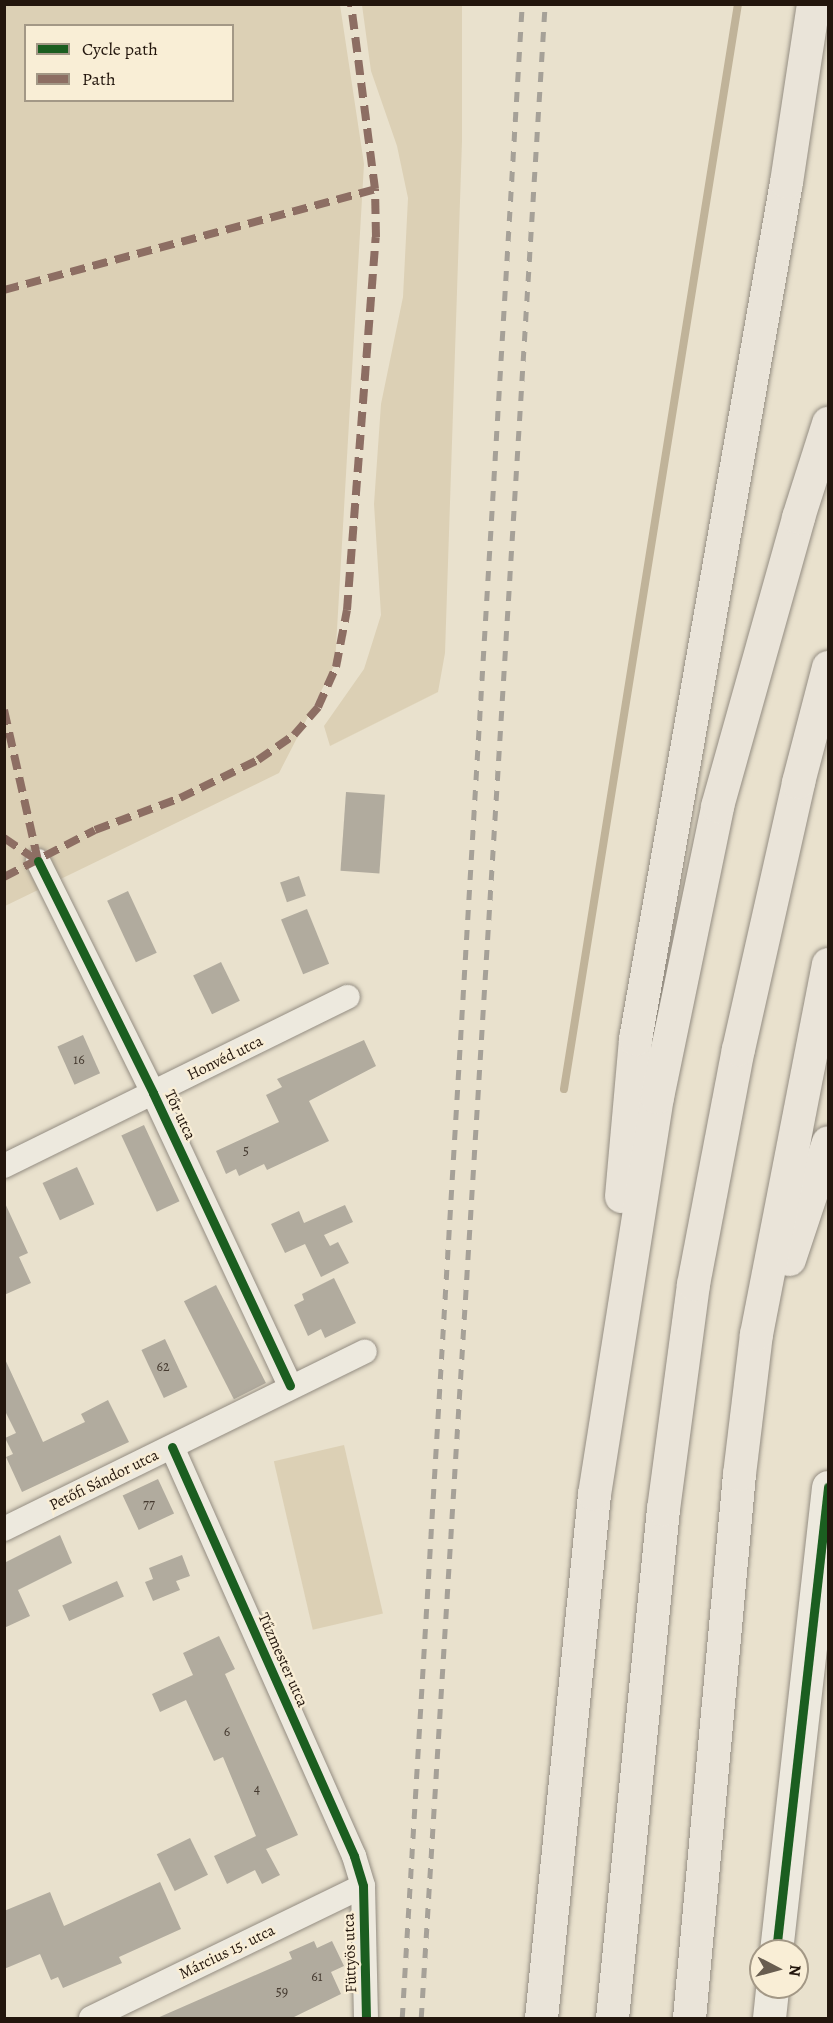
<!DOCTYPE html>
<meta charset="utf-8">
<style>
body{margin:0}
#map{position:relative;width:833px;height:2023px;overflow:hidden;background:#e9e1cd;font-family:Alegreya,serif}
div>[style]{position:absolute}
.green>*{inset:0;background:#dcd0b5;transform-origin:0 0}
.stream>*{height:8px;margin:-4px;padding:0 4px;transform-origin:4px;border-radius:4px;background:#c0b399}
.building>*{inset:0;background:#b1ab9e;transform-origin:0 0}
.roads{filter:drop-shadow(0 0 2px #948d82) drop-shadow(0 0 2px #948d82)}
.street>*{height:24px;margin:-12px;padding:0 12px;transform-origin:12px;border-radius:12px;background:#ede9de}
.secondary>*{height:33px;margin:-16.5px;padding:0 16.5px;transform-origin:16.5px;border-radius:16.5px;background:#ede9de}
.highway>*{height:33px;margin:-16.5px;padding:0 16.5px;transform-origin:16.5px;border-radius:16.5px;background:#eae4d9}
.rail>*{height:4.5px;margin-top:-2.25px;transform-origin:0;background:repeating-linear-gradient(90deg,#a6a198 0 10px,transparent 0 20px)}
.quiet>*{height:8px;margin-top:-4px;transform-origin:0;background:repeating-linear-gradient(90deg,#8d6e63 0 15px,transparent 0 23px)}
.cycleway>*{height:9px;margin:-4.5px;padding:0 4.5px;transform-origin:4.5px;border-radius:4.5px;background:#1b5e20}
span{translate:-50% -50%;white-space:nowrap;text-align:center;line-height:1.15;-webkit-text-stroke:4.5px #f9eed6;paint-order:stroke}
.number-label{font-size:14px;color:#463b31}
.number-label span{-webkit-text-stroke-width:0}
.street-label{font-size:16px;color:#23160d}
.frame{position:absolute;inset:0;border:6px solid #23160d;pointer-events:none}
.legend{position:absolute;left:24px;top:24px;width:210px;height:78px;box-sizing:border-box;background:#f9eed6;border:2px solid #a39886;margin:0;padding:8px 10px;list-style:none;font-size:18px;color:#23160d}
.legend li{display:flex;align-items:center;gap:12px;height:30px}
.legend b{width:30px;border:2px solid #a39886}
.north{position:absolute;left:749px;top:1939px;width:60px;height:60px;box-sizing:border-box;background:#f9eed6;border:2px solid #a39886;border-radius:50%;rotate:96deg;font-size:16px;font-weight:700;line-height:24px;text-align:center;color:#23160d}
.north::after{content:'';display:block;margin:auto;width:21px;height:27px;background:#685d50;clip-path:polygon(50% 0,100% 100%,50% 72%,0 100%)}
</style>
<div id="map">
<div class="green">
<i style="clip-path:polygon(evenodd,5px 5px,340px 5px,364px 164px,335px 664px,279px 773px,5px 906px,5px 5px,26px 26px,232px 26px,232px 100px,26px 100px,26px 26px)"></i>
<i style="clip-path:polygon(362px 5px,462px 5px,462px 141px,445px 653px,438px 692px,330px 746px,324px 726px,364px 669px,381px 615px,374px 504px,381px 404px,403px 297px,408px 198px,397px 146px,371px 71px)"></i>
<i style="left:344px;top:1445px;width:173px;height:72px;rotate:77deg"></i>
</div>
<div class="stream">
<i style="left:564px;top:1089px;width:1099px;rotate:-80.89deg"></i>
</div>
<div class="building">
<i style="left:346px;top:792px;width:39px;height:79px;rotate:4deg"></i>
<i style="left:299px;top:876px;width:21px;height:20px;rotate:71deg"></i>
<i style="left:128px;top:891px;width:68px;height:23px;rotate:65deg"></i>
<i style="left:307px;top:909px;width:59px;height:28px;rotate:68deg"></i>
<i style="left:221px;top:962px;width:43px;height:31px;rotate:64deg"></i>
<i style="left:83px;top:1035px;width:42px;height:28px;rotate:66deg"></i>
<i style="clip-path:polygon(364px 1040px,376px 1066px,309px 1101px,329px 1141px,267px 1170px,264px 1164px,239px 1176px,236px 1169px,226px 1174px,216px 1151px,279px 1122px,266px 1095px,282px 1087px,277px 1079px)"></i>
<i style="left:144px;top:1125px;width:84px;height:25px;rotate:65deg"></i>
<i style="left:77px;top:1167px;width:41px;height:38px;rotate:65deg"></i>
<i style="clip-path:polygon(4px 1201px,28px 1253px,19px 1257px,31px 1283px,4px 1295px)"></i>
<i style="clip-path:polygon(345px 1205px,353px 1222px,324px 1235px,330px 1246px,338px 1242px,349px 1263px,321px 1277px,305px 1244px,285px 1253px,271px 1224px,299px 1211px,304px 1223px)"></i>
<i style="clip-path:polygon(334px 1278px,356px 1323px,325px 1338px,321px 1329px,308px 1336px,294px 1305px,304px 1300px,302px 1294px)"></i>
<i style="left:216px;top:1285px;width:110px;height:36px;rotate:63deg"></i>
<i style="left:165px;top:1339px;width:53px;height:26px;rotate:65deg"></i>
<i style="clip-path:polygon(4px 1357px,43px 1442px,85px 1422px,81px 1414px,108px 1400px,129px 1442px,22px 1492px,6px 1457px,13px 1454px,5px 1438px,16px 1433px,4px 1409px)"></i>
<i style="left:158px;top:1479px;width:38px;height:39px;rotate:65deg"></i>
<i style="clip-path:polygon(60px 1535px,72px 1563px,18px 1590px,30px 1616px,4px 1628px,4px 1559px,6px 1562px)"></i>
<i style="clip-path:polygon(182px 1555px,190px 1576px,176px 1581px,180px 1590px,153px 1601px,145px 1582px,153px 1579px,149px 1568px)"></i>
<i style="left:117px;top:1581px;width:17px;height:60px;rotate:66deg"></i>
<i style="clip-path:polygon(219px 1636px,235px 1669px,225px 1674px,298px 1835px,266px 1849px,280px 1875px,262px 1884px,255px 1870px,227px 1884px,214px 1856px,256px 1836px,223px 1757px,214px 1761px,186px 1700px,160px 1712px,152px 1694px,193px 1675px,183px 1653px)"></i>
<i style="left:190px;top:1838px;width:41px;height:37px;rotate:64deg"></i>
<i style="clip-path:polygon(160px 1882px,181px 1929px,119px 1957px,122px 1963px,63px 1988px,58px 1977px,51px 1980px,40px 1954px,4px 1969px,4px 1911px,50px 1892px,64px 1926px)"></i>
<i style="clip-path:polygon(314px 1941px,317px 1948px,332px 1941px,344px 1966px,331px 1972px,341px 1994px,290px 2019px,155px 2019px,292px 1959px,289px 1952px)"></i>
</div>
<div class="roads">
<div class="street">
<i style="left:38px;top:861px;width:259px;rotate:63.6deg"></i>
<i style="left:153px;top:1093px;width:323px;rotate:64.9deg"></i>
<i style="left:4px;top:1166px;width:383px;rotate:-26.2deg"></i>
<i style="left:172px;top:1447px;width:448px;rotate:66deg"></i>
<i style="left:354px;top:1856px;width:31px;rotate:73deg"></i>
<i style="left:363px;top:1886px;width:132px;rotate:88.7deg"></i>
<i style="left:4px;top:1529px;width:402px;rotate:-26.2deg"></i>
<i style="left:91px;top:2018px;width:302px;rotate:-25.9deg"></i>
</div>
<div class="secondary">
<i style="left:776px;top:1951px;width:467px;rotate:-83.6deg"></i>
<i style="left:769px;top:2018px;width:31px;rotate:-84deg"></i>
</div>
<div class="highway">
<i style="left:621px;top:1196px;width:158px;rotate:-84.9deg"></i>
<i style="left:635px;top:1039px;width:870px;rotate:-80.01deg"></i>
<i style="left:786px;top:182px;width:180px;rotate:-81.4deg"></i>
<i style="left:789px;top:1259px;width:123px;rotate:-71.6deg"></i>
<i style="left:541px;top:2018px;width:527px;rotate:-84.22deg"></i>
<i style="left:594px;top:1494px;width:402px;rotate:-81deg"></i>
<i style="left:657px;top:1097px;width:297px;rotate:-78.3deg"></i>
<i style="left:717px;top:806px;width:300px;rotate:-74.3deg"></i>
<i style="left:798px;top:517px;width:99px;rotate:-72.3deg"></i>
<i style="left:612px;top:2018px;width:512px;rotate:-84.28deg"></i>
<i style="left:663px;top:1509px;width:227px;rotate:-82.4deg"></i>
<i style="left:693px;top:1284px;width:239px;rotate:-79.2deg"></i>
<i style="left:738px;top:1049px;width:274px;rotate:-77.3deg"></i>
<i style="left:798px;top:782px;width:119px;rotate:-75.4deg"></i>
<i style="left:689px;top:2018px;width:546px;rotate:-84.75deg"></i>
<i style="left:739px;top:1474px;width:141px;rotate:-83.1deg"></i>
<i style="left:756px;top:1334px;width:377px;rotate:-79deg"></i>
</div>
</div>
<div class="rail">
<i style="left:402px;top:2018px;width:2018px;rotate:-86.59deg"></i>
<i style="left:421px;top:2018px;width:2018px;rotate:-86.48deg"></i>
</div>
<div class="quiet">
<i style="left:4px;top:290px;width:385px;rotate:-15.2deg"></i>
<i style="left:4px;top:710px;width:155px;rotate:77.3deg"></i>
<i style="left:4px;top:838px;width:41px;rotate:34.1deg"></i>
<i style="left:4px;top:877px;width:102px;rotate:-27.3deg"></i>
<i style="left:95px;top:830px;width:91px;rotate:-20.6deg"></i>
<i style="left:180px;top:798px;width:87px;rotate:-26deg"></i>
<i style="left:258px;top:760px;width:44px;rotate:-34.8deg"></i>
<i style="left:294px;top:735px;width:37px;rotate:-49deg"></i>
<i style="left:318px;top:707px;width:44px;rotate:-65.8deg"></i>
<i style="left:336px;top:667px;width:58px;rotate:-79.1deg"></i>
<i style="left:347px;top:610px;width:374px;rotate:-85.6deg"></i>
<i style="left:376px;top:237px;width:48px;rotate:-91.2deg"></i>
<i style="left:375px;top:189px;width:187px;rotate:-97.4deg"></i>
</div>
<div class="cycleway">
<i style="left:38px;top:861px;width:259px;rotate:63.6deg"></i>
<i style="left:153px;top:1093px;width:323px;rotate:64.9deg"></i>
<i style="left:172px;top:1447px;width:448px;rotate:66deg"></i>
<i style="left:354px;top:1856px;width:31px;rotate:73deg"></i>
<i style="left:363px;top:1886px;width:132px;rotate:88.7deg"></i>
<i style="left:776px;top:1951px;width:467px;rotate:-83.6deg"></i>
</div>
<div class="number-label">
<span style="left:79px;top:1060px">16</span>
<span style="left:246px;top:1151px">5</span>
<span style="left:163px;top:1367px">62</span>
<span style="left:149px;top:1505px">77</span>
<span style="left:227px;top:1732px">6</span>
<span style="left:257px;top:1789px">4</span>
<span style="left:317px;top:1977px">61</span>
<span style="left:282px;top:1992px">59</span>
</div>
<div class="street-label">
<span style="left:225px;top:1058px;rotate:-26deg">Honvéd utca</span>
<span style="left:180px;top:1115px;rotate:65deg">Tőr utca</span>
<span style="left:104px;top:1480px;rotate:-26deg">Petőfi Sándor utca</span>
<span style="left:283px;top:1660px;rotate:66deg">Tűzmester utca</span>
<span style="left:227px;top:1952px;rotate:-26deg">Március 15. utca</span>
<span style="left:350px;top:1953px;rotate:-92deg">Füttyös utca</span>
</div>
<div class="frame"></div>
<ul class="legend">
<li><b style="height:8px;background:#1b5e20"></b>Cycle path</li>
<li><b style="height:8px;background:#8d6e63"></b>Path</li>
</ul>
<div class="north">N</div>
</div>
